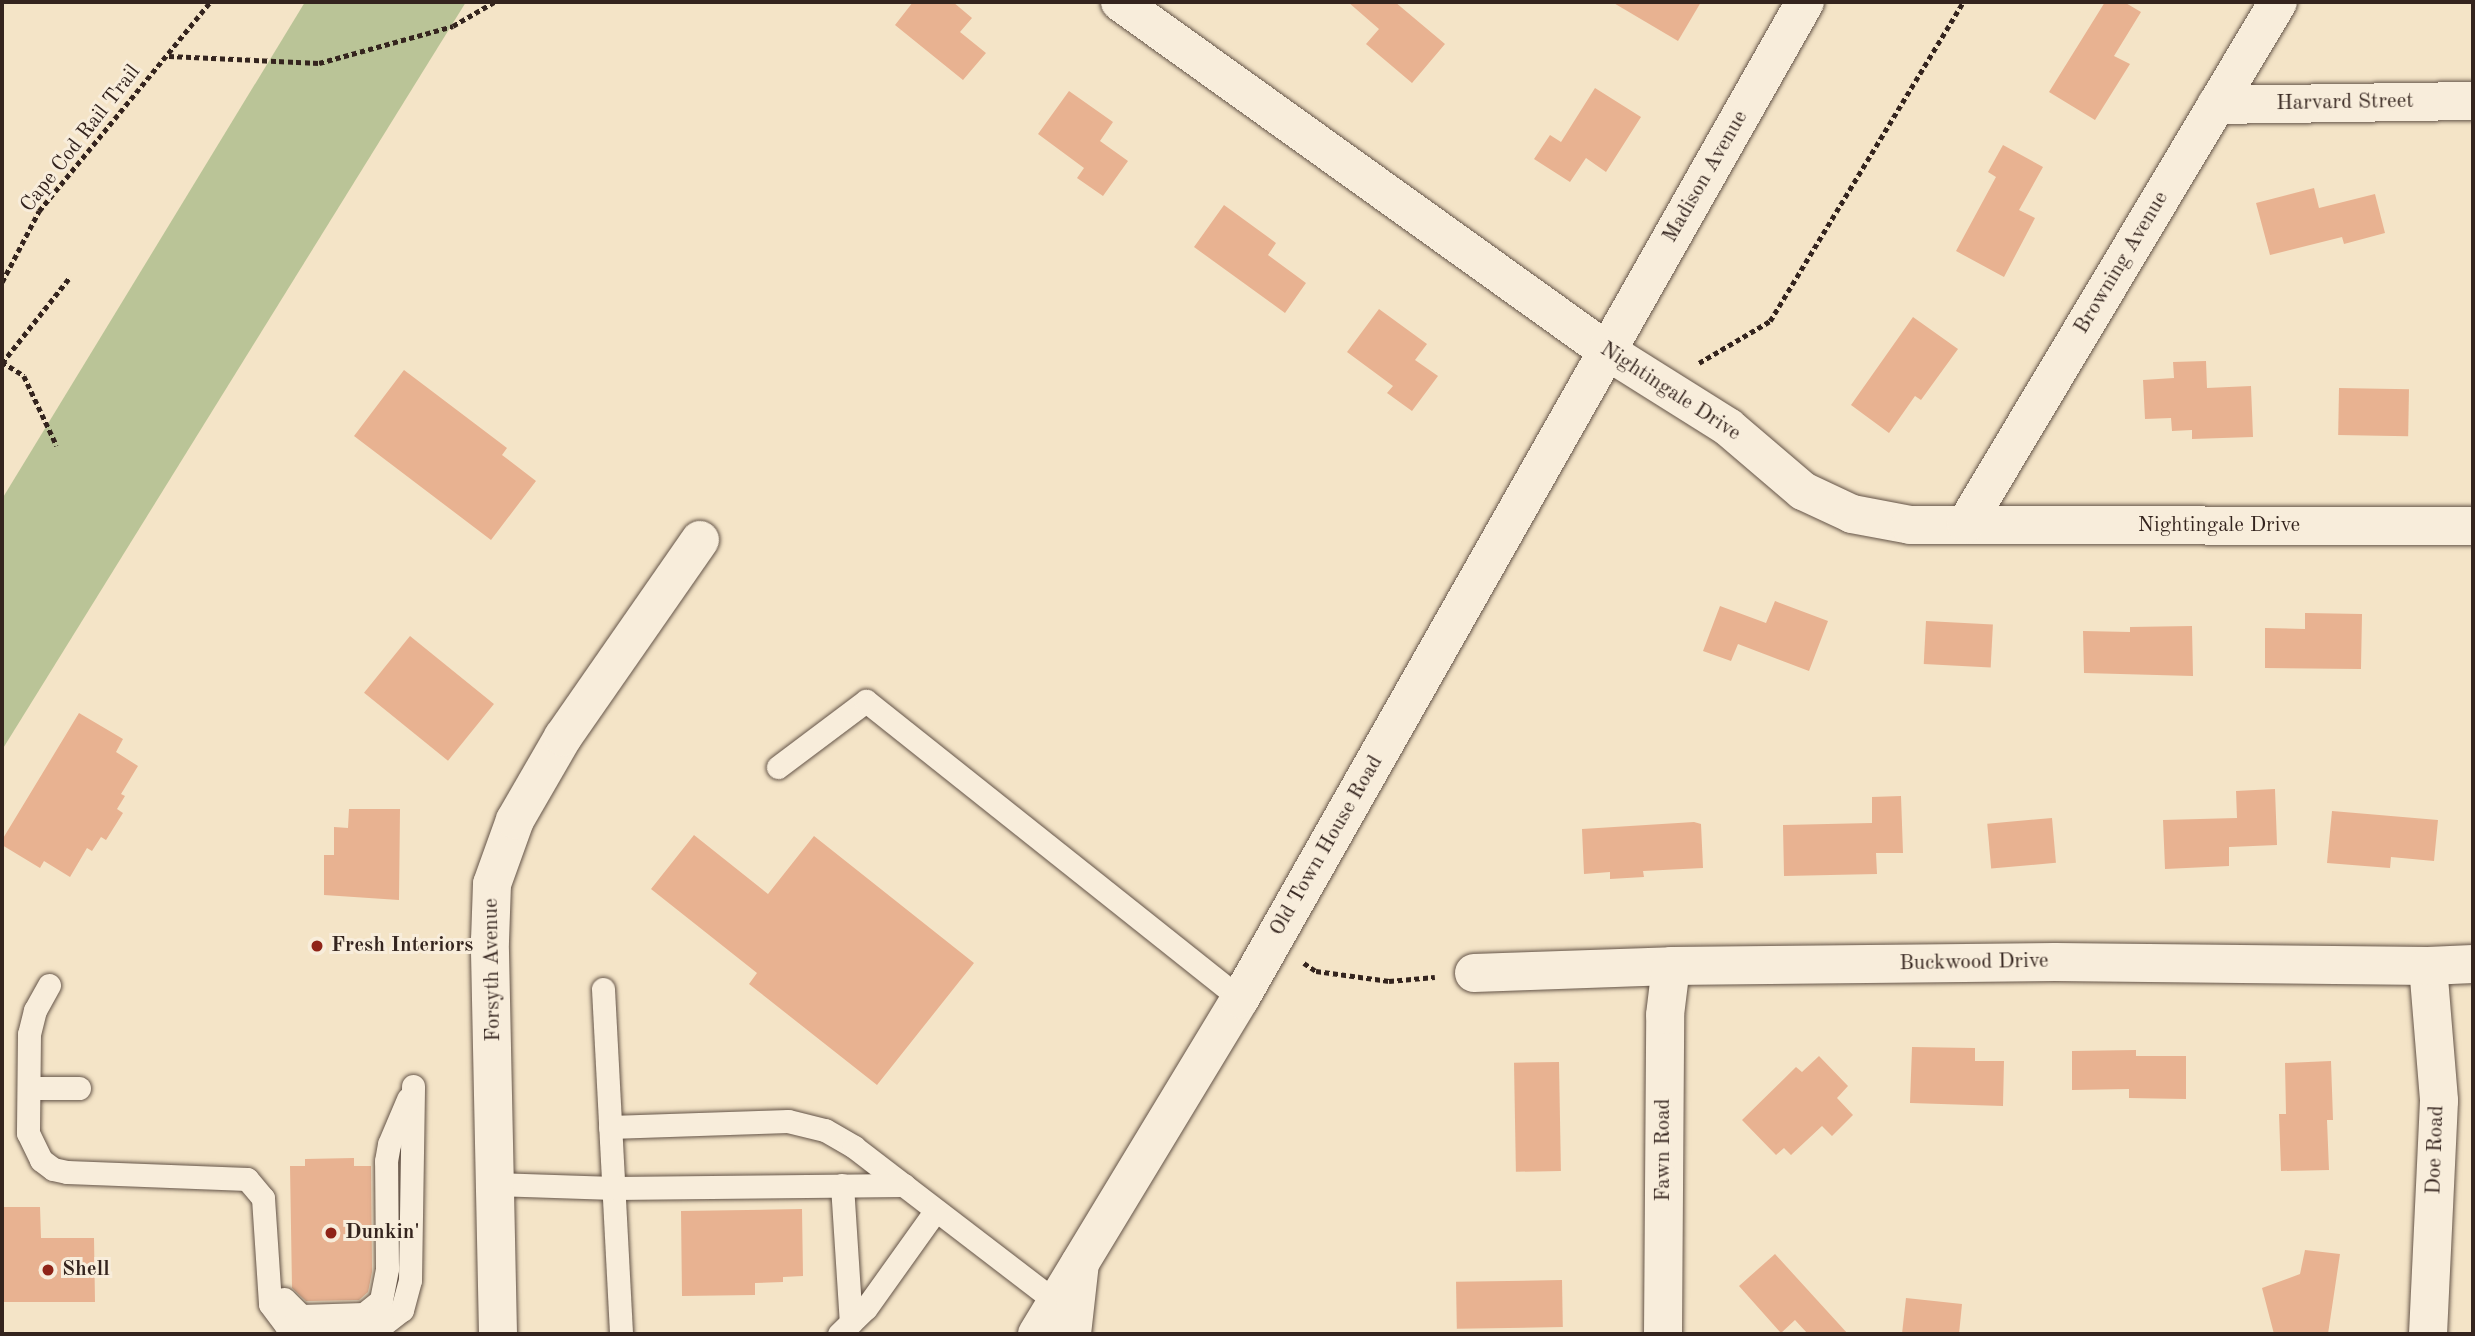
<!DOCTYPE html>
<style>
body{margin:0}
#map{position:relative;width:2475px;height:1336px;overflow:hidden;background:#f4e4c7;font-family:"Old Standard TT",serif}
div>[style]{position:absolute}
.green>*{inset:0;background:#bac497}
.building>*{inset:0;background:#e8b291;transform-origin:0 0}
.path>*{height:4.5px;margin-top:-2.25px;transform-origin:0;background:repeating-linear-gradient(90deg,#34241e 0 5px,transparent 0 8.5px)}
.roads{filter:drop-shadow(0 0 2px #645448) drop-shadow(0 0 2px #645448)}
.lane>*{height:23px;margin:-11.5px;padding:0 11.5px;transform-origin:11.5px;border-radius:11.5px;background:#f8eddb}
.street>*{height:38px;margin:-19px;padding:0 19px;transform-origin:19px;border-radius:19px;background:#f8eddb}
.secondary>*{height:38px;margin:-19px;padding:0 19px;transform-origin:19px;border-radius:19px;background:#f8eddb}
.dots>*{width:19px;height:19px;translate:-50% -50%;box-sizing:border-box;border:4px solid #f8eddb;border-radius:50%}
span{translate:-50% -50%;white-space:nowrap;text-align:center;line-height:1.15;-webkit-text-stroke:6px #f8eddb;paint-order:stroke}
.street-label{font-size:21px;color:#34241e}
.poi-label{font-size:21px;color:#34241e;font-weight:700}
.left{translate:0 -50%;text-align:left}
.frame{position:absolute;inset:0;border:4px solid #34241e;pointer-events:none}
</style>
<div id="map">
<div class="green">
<i style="clip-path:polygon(305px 2px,466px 2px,2px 750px,2px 499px)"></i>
</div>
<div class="building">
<i style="clip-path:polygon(913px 2px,953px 2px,972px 18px,960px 32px,986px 53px,963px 80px,895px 25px)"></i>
<i style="clip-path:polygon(1348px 2px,1395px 2px,1445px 44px,1412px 83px,1366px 44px,1379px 29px)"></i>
<i style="clip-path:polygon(1612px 2px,1701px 2px,1678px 41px)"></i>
<i style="clip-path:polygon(2105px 2px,2124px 2px,2141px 12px,2114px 56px,2130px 64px,2095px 120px,2049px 92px)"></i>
<i style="clip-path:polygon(1595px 88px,1641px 117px,1606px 172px,1586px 158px,1570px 182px,1534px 159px,1550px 135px,1561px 142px)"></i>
<i style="clip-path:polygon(1069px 91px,1113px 122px,1100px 141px,1128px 161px,1103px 196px,1077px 178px,1084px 168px,1038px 134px)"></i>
<i style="clip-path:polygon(2003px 145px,2043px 167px,2019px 210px,2035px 218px,2004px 277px,1956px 251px,1996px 177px,1988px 172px)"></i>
<i style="clip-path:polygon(2314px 188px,2319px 208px,2375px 194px,2385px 233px,2344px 244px,2342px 237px,2270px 255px,2256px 203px)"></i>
<i style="clip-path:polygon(1224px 205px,1276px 243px,1268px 255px,1306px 283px,1285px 313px,1194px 247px)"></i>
<i style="clip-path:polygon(1379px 309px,1427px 344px,1415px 360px,1438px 376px,1412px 411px,1387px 393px,1393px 386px,1347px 352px)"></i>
<i style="clip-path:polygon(1913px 317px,1958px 349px,1921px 400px,1915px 396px,1889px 433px,1851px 405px)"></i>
<i style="clip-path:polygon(2206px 361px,2207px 388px,2251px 386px,2253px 437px,2192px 439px,2192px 430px,2172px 431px,2171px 418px,2145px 419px,2143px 380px,2174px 378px,2173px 362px)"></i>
<i style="clip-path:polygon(404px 370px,507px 448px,502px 455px,536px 481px,491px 540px,354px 436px)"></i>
<i style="left:2339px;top:388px;width:70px;height:47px;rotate:1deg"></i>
<i style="clip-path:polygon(1775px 601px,1828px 621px,1809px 671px,1738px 644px,1731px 661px,1703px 651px,1720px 606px,1766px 623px)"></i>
<i style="clip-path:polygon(2305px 613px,2362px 614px,2361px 669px,2265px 668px,2265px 628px,2305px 629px)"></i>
<i style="left:1926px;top:621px;width:67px;height:43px;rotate:3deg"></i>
<i style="clip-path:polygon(2192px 626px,2193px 676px,2084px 673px,2083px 631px,2130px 632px,2130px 627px)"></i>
<i style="left:410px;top:636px;width:108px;height:73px;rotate:39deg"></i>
<i style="clip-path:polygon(79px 713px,123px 739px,116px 752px,138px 766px,121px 794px,125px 796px,117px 809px,123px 813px,106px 840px,101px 837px,92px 851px,87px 848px,70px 877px,44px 861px,40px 868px,2px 845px,2px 840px)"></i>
<i style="clip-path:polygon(2275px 789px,2277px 845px,2229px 847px,2229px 866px,2165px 869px,2163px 820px,2237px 818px,2236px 791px)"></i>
<i style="clip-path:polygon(1901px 796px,1903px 853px,1876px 853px,1877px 874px,1784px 876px,1783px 825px,1872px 823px,1872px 797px)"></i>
<i style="clip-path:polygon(349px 809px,400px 809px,399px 900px,324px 895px,324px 855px,334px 855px,334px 827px,348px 828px)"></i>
<i style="clip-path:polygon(2332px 811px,2438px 820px,2434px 861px,2391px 857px,2390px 868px,2327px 863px)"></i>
<i style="left:2052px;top:818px;width:45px;height:65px;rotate:85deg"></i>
<i style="clip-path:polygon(1694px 822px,1701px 824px,1703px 868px,1643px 871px,1644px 877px,1610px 879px,1610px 872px,1584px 874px,1582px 829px)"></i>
<i style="clip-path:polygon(694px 835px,768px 894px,814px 836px,974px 963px,877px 1085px,749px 984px,757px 973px,651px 889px)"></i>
<i style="clip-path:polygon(1912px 1047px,1975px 1048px,1975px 1061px,2004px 1061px,2003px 1106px,1910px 1103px)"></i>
<i style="clip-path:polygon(2136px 1050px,2136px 1056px,2186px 1056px,2186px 1099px,2129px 1098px,2129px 1089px,2072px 1090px,2072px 1051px)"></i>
<i style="clip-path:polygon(1819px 1056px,1848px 1086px,1837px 1098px,1853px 1115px,1832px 1136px,1822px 1126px,1791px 1155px,1784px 1148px,1776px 1155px,1742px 1120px,1796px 1067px,1802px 1072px)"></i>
<i style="clip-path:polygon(2331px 1061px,2333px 1120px,2327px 1120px,2329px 1170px,2281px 1171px,2279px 1114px,2286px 1114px,2285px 1063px)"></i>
<i style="left:1559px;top:1062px;width:109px;height:45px;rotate:89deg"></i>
<i style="clip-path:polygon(354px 1158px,354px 1166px,371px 1166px,372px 1272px,368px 1292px,359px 1300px,306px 1301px,292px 1288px,290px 1166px,305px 1166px,305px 1159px)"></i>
<i style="clip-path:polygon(2px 1207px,40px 1207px,41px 1238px,94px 1238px,95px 1302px,2px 1302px)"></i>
<i style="clip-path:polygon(802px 1209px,803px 1276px,783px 1277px,783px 1282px,755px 1283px,755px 1295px,682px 1296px,681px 1211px)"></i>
<i style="clip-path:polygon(2305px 1250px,2340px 1254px,2328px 1334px,2274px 1334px,2262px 1288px,2300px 1274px)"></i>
<i style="clip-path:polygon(1775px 1254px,1848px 1334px,1808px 1334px,1795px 1320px,1781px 1333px,1739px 1286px)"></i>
<i style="left:1562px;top:1280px;width:47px;height:106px;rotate:89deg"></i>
<i style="clip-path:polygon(1906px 1298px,1962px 1304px,1959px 1334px,1902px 1334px)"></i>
</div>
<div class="path">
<i style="left:169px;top:56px;width:150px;rotate:2.7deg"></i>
<i style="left:319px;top:63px;width:139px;rotate:-15.4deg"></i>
<i style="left:453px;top:26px;width:48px;rotate:-30.3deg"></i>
<i style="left:2px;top:282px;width:80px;rotate:-62.5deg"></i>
<i style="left:39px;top:211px;width:270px;rotate:-50.7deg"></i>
<i style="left:2px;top:362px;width:26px;rotate:32deg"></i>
<i style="left:24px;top:376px;width:77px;rotate:64.8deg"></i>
<i style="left:2px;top:363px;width:110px;rotate:-51.7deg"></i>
<i style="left:1699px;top:363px;width:82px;rotate:-30.6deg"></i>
<i style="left:1770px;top:321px;width:373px;rotate:-58.8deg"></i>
<i style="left:1304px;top:963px;width:14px;rotate:34deg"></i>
<i style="left:1316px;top:971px;width:74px;rotate:7.8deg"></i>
<i style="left:1389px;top:981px;width:46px;rotate:-5deg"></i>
</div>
<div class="roads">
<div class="lane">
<i style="left:778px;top:767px;width:110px;rotate:-36.9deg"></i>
<i style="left:866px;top:701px;width:478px;rotate:38.5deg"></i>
<i style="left:49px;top:985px;width:29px;rotate:119deg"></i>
<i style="left:35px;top:1010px;width:25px;rotate:104deg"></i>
<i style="left:29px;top:1034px;width:99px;rotate:90.6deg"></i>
<i style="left:28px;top:1133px;width:30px;rotate:64deg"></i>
<i style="left:41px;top:1160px;width:15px;rotate:37deg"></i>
<i style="left:53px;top:1169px;width:14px;rotate:12deg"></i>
<i style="left:67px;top:1172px;width:180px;rotate:2.2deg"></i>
<i style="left:247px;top:1179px;width:25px;rotate:50deg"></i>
<i style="left:263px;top:1198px;width:106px;rotate:86.2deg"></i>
<i style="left:270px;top:1304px;width:25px;rotate:53deg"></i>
<i style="left:285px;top:1324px;width:13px;rotate:32deg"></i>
<i style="left:296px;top:1331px;width:15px;rotate:11deg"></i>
<i style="left:311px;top:1334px;width:51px;rotate:-1.1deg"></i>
<i style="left:362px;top:1333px;width:14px;rotate:-12deg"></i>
<i style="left:376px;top:1330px;width:33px;rotate:-38deg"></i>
<i style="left:402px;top:1310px;width:31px;rotate:-75deg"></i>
<i style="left:410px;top:1280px;width:194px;rotate:-89.1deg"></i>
<i style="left:603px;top:989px;width:345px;rotate:87deg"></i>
<i style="left:29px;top:1088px;width:50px"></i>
<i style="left:610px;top:1127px;width:178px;rotate:-1.9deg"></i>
<i style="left:788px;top:1121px;width:38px;rotate:14deg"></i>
<i style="left:825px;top:1130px;width:34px;rotate:30deg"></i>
<i style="left:854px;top:1147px;width:255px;rotate:37.5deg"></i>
<i style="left:494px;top:1184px;width:120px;rotate:1.9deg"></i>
<i style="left:614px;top:1188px;width:290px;rotate:-0.6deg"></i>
<i style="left:842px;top:1185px;width:138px;rotate:86.3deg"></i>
<i style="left:284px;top:1299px;width:24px;rotate:45deg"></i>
<i style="left:301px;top:1316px;width:63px;rotate:-1.8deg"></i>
<i style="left:364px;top:1314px;width:22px;rotate:-39deg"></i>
<i style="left:381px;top:1300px;width:33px;rotate:-79deg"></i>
<i style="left:387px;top:1268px;width:107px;rotate:-90.5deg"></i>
<i style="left:386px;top:1161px;width:17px;rotate:-80deg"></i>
<i style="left:389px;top:1144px;width:49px;rotate:-67.1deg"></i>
<i style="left:839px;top:1334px;width:37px;rotate:-44deg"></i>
<i style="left:866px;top:1308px;width:120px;rotate:-54.5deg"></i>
</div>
<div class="street">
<i style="left:1120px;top:2px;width:599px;rotate:35.63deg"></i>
<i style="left:1607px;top:351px;width:143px;rotate:32.1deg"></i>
<i style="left:1728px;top:427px;width:99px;rotate:40.5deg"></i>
<i style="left:1803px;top:491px;width:54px;rotate:25.1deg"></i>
<i style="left:1852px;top:514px;width:59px;rotate:10.7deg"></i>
<i style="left:1910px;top:525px;width:563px;rotate:0.1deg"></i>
<i style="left:2216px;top:105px;width:257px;rotate:-0.9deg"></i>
<i style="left:1966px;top:524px;width:608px;rotate:-59.13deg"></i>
<i style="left:2428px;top:966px;width:135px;rotate:85.3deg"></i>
<i style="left:2439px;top:1101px;width:233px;rotate:92.7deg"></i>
<i style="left:1474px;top:973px;width:197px;rotate:-2deg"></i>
<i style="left:1671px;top:966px;width:384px;rotate:-0.6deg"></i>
<i style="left:2055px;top:962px;width:373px;rotate:0.6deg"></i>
<i style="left:2428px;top:966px;width:45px;rotate:-2.5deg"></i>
<i style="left:498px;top:1334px;width:393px;rotate:-91.2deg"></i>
<i style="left:490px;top:941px;width:57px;rotate:-88deg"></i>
<i style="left:492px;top:884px;width:68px;rotate:-70.2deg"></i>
<i style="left:515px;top:820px;width:96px;rotate:-60deg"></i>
<i style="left:563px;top:737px;width:240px;rotate:-55.2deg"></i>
<i style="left:1037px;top:1334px;width:392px;rotate:-58.8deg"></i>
<i style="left:1240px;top:999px;width:1146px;rotate:-60.46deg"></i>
<i style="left:1663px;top:1334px;width:319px;rotate:-89.6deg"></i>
<i style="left:1665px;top:1015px;width:49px;rotate:-83deg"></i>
</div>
<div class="secondary">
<i style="left:1072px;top:1334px;width:71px;rotate:-83.6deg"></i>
</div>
</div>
<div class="dots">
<i style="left:317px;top:946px;background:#8f2418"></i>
<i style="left:331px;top:1233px;background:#8f2418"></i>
<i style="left:48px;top:1270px;background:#8f2418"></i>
</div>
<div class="street-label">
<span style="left:2345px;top:103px;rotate:-1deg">Harvard Street</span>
<span style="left:81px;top:139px;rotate:-52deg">Cape Cod Rail Trail</span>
<span style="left:1706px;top:177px;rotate:-60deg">Madison Avenue</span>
<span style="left:2122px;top:263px;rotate:-59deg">Browning Avenue</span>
<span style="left:1670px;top:392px;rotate:33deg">Nightingale Drive</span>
<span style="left:2219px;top:526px">Nightingale Drive</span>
<span style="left:1327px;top:846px;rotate:-60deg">Old Town House Road</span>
<span style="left:1974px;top:963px;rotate:-1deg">Buckwood Drive</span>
<span style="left:493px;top:970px;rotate:-91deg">Forsyth Avenue</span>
<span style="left:1664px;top:1150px;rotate:-90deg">Fawn Road</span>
<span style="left:2436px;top:1150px;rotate:-88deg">Doe Road</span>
</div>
<div class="poi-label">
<span class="left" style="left:331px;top:946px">Fresh Interiors</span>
<span class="left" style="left:345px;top:1233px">Dunkin'</span>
<span class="left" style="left:62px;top:1270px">Shell</span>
</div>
<div class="frame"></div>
</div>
